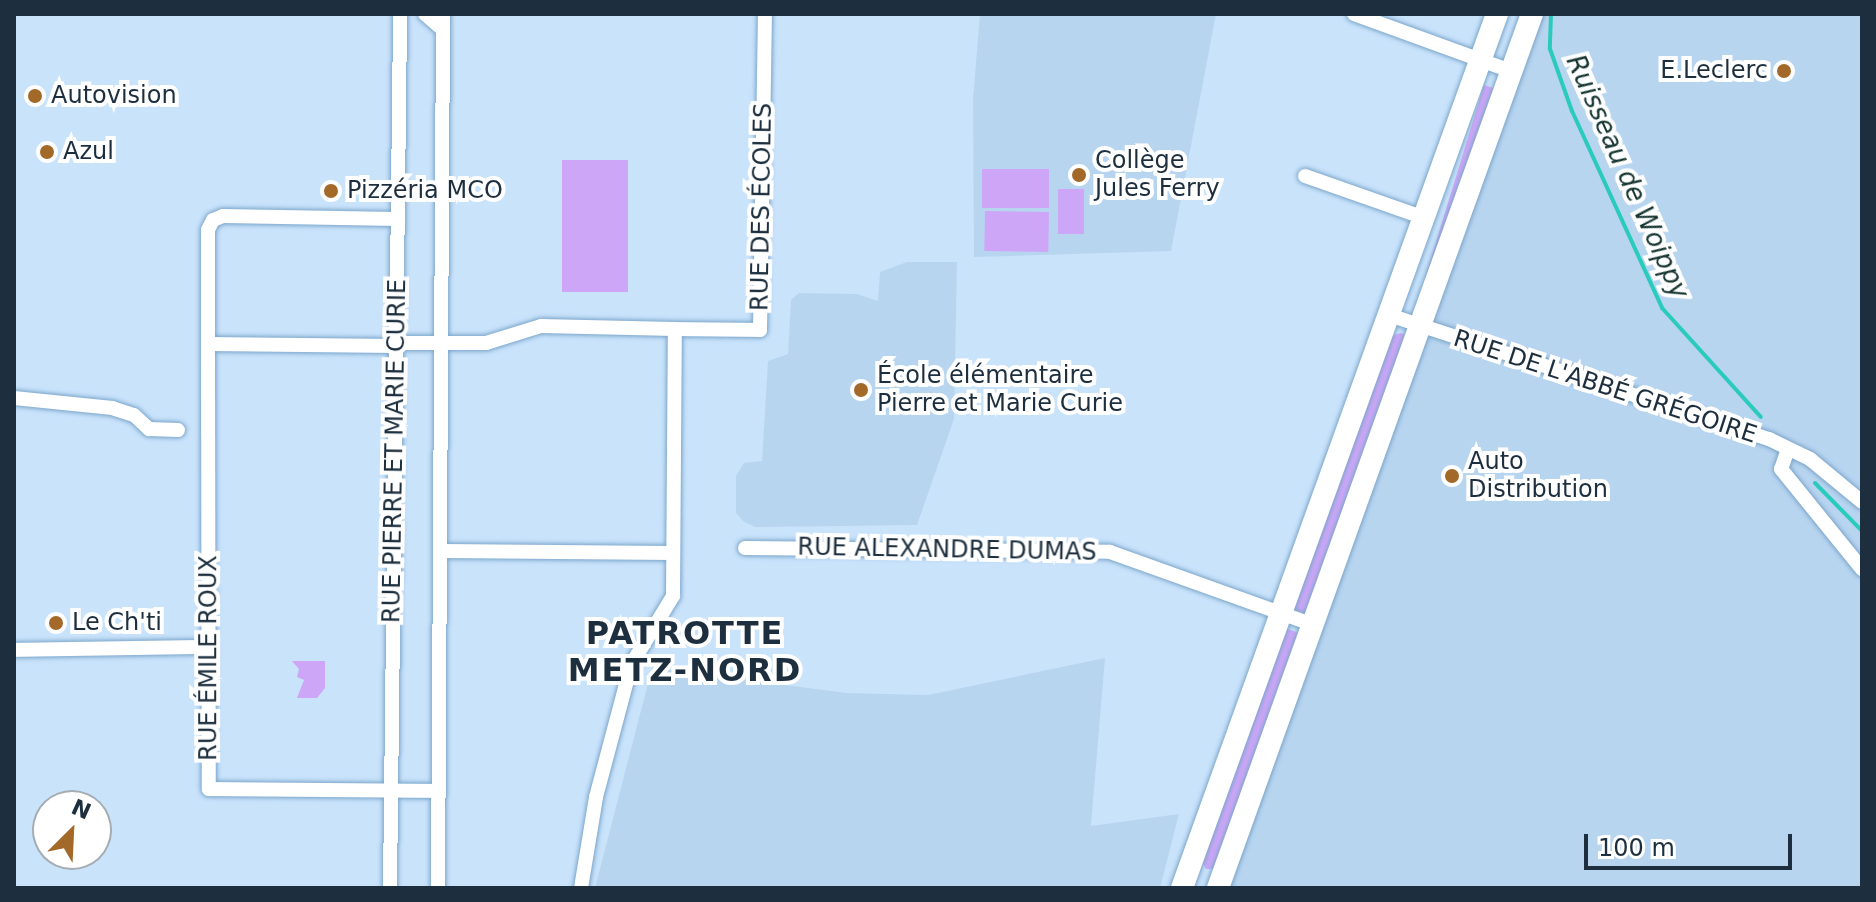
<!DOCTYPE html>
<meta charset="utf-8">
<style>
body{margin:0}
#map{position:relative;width:1876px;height:902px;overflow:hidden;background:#c9e3fb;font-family:"DejaVu Sans",sans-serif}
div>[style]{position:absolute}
.built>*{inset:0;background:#b8d5f0}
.green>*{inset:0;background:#cda6f8;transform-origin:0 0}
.stream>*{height:4px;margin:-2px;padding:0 2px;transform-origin:2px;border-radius:2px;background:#2acbbd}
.roads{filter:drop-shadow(0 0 2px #7ca6cb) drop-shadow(0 0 2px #7ca6cb)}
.street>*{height:14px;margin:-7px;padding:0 7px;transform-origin:7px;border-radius:7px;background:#fff}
.primary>*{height:22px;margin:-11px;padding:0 11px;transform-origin:11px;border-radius:11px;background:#fff}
.dots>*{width:22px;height:22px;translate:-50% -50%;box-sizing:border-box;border:4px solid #fff;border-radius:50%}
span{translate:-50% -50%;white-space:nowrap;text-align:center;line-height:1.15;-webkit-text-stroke:8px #fff;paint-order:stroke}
.poi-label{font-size:24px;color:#1d2f3e}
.right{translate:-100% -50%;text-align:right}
.left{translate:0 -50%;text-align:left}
.street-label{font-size:24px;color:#1d2f3e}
.water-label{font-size:26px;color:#163531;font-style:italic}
.district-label{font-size:32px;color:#1d2f3e;font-weight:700;letter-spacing:2px}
.frame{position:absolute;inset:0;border:16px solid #1d2f3e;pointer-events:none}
.north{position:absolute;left:32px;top:790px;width:80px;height:80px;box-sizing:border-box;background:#fff;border:2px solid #a5acb2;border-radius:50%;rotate:24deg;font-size:22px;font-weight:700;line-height:32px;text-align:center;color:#1d2f3e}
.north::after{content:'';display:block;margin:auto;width:28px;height:36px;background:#a36928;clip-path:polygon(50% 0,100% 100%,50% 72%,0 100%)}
.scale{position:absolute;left:1584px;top:834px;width:208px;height:36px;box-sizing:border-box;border:4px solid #1d2f3e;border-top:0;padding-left:10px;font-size:24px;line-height:28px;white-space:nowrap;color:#1d2f3e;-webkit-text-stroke:6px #fff;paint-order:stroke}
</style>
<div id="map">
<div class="built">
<i style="clip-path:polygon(980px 14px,1216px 14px,1171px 251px,974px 257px,973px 100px)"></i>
<i style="clip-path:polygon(1532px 14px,1862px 14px,1862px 888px,1218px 888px)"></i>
<i style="clip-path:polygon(907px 262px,957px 262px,954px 419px,917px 525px,755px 527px,743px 521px,736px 513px,736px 476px,744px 463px,762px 461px,768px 361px,788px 354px,791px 300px,799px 293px,857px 294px,878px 301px,880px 272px)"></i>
<i style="clip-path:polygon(1105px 658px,1091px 826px,1179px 814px,1160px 888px,595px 888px,652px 668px,847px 693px,928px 695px)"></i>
</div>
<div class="green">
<i style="left:1484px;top:85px;width:10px;height:224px;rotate:17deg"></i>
<i style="left:562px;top:160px;width:66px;height:132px"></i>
<i style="left:982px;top:169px;width:67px;height:39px"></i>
<i style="left:1058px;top:189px;width:26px;height:45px"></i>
<i style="left:985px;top:211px;width:64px;height:40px;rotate:1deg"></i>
<i style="clip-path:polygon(1401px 333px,1408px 336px,1307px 614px,1292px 609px,1390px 336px)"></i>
<i style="clip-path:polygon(1285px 628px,1299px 633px,1216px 869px,1206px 869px,1203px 863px)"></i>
<i style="clip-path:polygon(292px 661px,325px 661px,325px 688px,317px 698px,297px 698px,304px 680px,297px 677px,299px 669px)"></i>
</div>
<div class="stream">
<i style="left:1551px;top:14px;width:35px;rotate:92deg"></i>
<i style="left:1550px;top:49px;width:66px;rotate:70.5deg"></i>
<i style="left:1572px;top:111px;width:217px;rotate:65.4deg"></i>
<i style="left:1662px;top:308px;width:147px;rotate:47.8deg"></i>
<i style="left:1815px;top:483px;width:67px;rotate:45.6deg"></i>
</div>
<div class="roads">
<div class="street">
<i style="left:425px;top:14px;width:23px;rotate:41deg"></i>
<i style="left:1354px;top:14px;width:169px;rotate:20deg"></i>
<i style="left:1305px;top:176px;width:127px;rotate:19.3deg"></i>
<i style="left:397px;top:219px;width:174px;rotate:-179deg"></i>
<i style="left:223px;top:216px;width:11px;rotate:158deg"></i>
<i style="left:213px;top:220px;width:11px;rotate:117deg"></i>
<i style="left:208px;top:230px;width:114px;rotate:90deg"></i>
<i style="left:208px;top:344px;width:189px;rotate:0.6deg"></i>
<i style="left:1389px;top:315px;width:400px;rotate:18.1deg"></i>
<i style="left:1769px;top:439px;width:46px;rotate:26deg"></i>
<i style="left:1810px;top:459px;width:67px;rotate:39.6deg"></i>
<i style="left:397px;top:343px;width:89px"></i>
<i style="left:486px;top:343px;width:58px;rotate:-17.2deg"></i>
<i style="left:541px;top:326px;width:134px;rotate:1.3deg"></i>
<i style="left:208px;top:344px;width:445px;rotate:89.9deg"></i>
<i style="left:209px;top:789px;width:230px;rotate:0.5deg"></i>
<i style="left:14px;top:398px;width:99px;rotate:5.8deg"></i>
<i style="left:112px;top:408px;width:23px;rotate:18deg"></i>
<i style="left:134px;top:415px;width:21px;rotate:43deg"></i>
<i style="left:149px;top:429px;width:29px;rotate:2deg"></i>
<i style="left:1788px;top:449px;width:21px;rotate:109deg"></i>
<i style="left:1781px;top:469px;width:129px;rotate:51deg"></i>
<i style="left:745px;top:548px;width:365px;rotate:0.6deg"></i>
<i style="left:1110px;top:552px;width:217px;rotate:19.7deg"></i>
<i style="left:443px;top:551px;width:230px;rotate:0.5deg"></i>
<i style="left:14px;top:650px;width:194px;rotate:-0.9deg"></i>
<i style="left:390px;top:888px;width:874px;rotate:-89.34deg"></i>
<i style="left:438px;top:888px;width:874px;rotate:-89.67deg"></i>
<i style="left:581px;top:888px;width:92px;rotate:-80.6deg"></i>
<i style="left:596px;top:797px;width:137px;rotate:-75.1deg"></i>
<i style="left:631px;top:665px;width:81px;rotate:-58.7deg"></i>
<i style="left:673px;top:596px;width:267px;rotate:-89.6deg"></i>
<i style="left:675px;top:329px;width:85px;rotate:0.7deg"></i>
<i style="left:760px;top:330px;width:316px;rotate:-89.1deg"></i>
</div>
<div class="primary">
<i style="left:1182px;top:888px;width:929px;rotate:-70.18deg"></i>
<i style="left:1218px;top:888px;width:929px;rotate:-70.24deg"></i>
</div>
</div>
<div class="dots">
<i style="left:1784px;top:71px;background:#a36928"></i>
<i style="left:35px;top:96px;background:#a36928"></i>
<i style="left:47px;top:152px;background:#a36928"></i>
<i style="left:1079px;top:175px;background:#a36928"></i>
<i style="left:331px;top:191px;background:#a36928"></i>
<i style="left:861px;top:390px;background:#a36928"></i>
<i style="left:1452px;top:476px;background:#a36928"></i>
<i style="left:56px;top:623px;background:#a36928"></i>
</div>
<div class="poi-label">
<span class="right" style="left:1768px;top:71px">E.Leclerc</span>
<span class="left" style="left:51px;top:96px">Autovision</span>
<span class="left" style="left:63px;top:152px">Azul</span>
<span class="left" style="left:1095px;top:175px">Collège<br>Jules Ferry</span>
<span class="left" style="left:347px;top:191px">Pizzéria MCO</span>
<span class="left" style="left:877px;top:390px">École élémentaire<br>Pierre et Marie Curie</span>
<span class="left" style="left:1468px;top:476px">Auto<br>Distribution</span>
<span class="left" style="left:72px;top:623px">Le Ch'ti</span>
</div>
<div class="street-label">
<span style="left:762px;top:207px;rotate:-89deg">RUE DES ÉCOLES</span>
<span style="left:1605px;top:387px;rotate:18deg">RUE DE L'ABBÉ GRÉGOIRE</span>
<span style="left:395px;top:451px;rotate:-89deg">RUE PIERRE ET MARIE CURIE</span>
<span style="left:947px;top:550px;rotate:1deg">RUE ALEXANDRE DUMAS</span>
<span style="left:209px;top:658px;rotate:-90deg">RUE ÉMILE ROUX</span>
</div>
<div class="water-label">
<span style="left:1627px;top:177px;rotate:66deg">Ruisseau de Woippy</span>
</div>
<div class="district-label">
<span style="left:685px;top:652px">PATROTTE<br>METZ-NORD</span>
</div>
<div class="frame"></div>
<div class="north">N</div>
<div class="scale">100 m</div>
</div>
